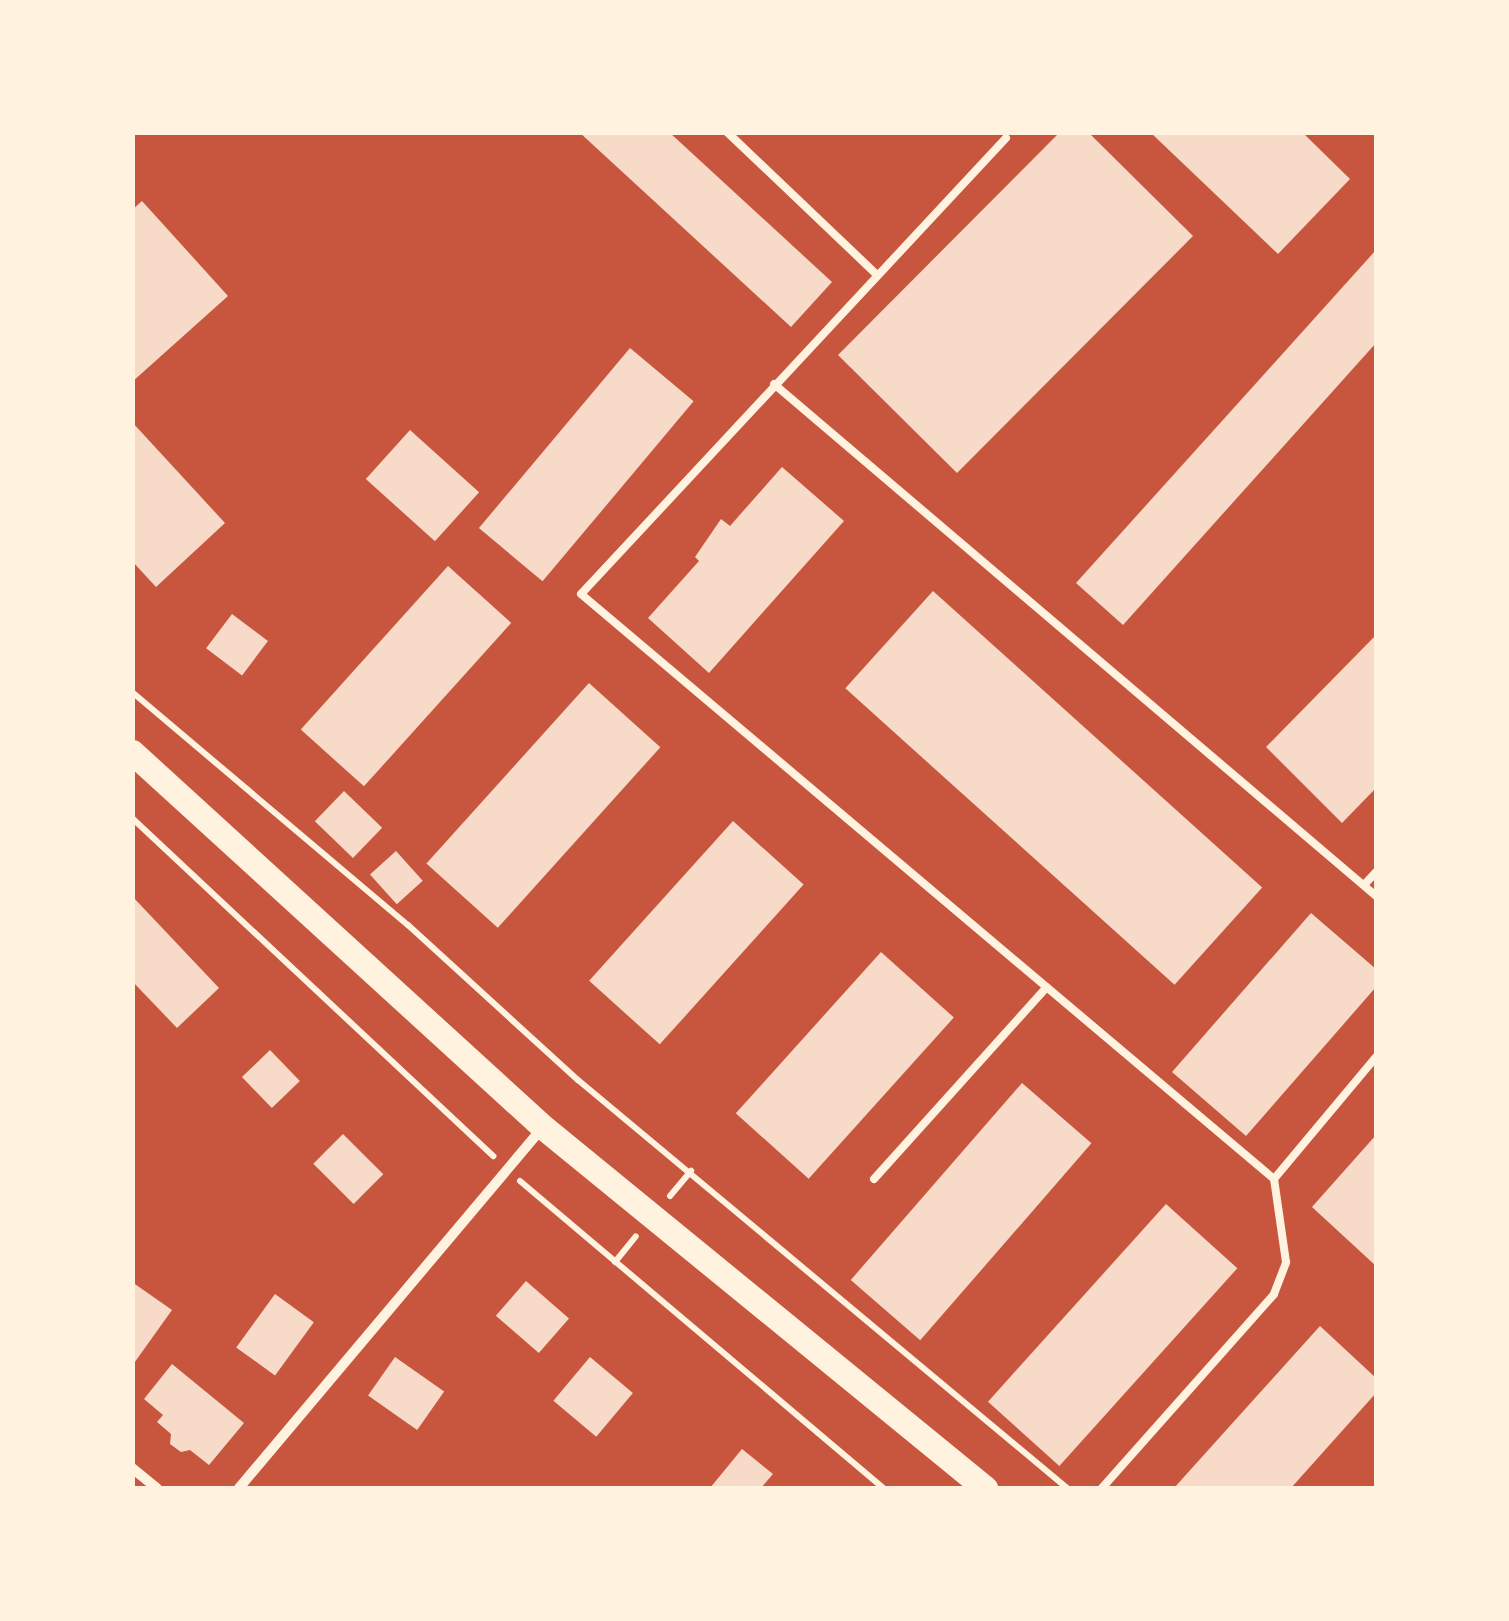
<!DOCTYPE html>
<style>
body{margin:0}
#map{position:relative;width:1509px;height:1621px;overflow:hidden;background:#c8553d;font-family:"Nunito Sans",sans-serif}
div>[style]{position:absolute}
.building>*{inset:0;background:#f7dbc8;transform-origin:0 0}
.path>*{height:6px;margin:-3px;padding:0 3px;transform-origin:3px;border-radius:3px;background:#fff3e0}
.service>*{height:8px;margin:-4px;padding:0 4px;transform-origin:4px;border-radius:4px;background:#fff3e0}
.minor>*{height:10px;margin:-5px;padding:0 5px;transform-origin:5px;border-radius:5px;background:#fff3e0}
.primary>*{height:25px;margin:-12.5px;padding:0 12.5px;transform-origin:12.5px;border-radius:12.5px;background:#fff3e0}
span{translate:-50% -50%;white-space:nowrap;text-align:center;line-height:1.15;-webkit-text-stroke:9px #fff3e0;paint-order:stroke}
.frame{position:absolute;inset:0;border:135px solid #fff3e0;pointer-events:none}
</style>
<div id="map">
<div class="building">
<i style="clip-path:polygon(579px 132px,669px 132px,832px 282px,791px 327px)"></i>
<i style="clip-path:polygon(1060px 132px,1088px 132px,1193px 236px,957px 473px,838px 355px)"></i>
<i style="clip-path:polygon(1150px 132px,1302px 132px,1350px 179px,1278px 254px)"></i>
<i style="clip-path:polygon(142px 201px,228px 296px,132px 382px,132px 210px)"></i>
<i style="clip-path:polygon(1376px 250px,1376px 343px,1123px 625px,1076px 583px)"></i>
<i style="left:630px;top:348px;width:83px;height:235px;rotate:40deg"></i>
<i style="clip-path:polygon(132px 422px,225px 523px,156px 587px,132px 561px)"></i>
<i style="left:410px;top:430px;width:93px;height:66px;rotate:42deg"></i>
<i style="clip-path:polygon(782px 467px,844px 521px,709px 673px,648px 618px,699px 561px,695px 557px,721px 519px,730px 526px)"></i>
<i style="left:448px;top:566px;width:85px;height:220px;rotate:42deg"></i>
<i style="left:933px;top:591px;width:443px;height:131px;rotate:42deg"></i>
<i style="left:232px;top:614px;width:45px;height:43px;rotate:37deg"></i>
<i style="clip-path:polygon(1376px 635px,1376px 788px,1342px 823px,1266px 747px)"></i>
<i style="left:589px;top:683px;width:96px;height:243px;rotate:42deg"></i>
<i style="left:344px;top:791px;width:53px;height:42px;rotate:44deg"></i>
<i style="left:733px;top:821px;width:95px;height:215px;rotate:42deg"></i>
<i style="left:396px;top:851px;width:40px;height:35px;rotate:48deg"></i>
<i style="clip-path:polygon(132px 896px,219px 988px,177px 1028px,132px 981px)"></i>
<i style="clip-path:polygon(1311px 913px,1376px 969px,1376px 987px,1246px 1136px,1172px 1072px)"></i>
<i style="left:881px;top:952px;width:98px;height:217px;rotate:42deg"></i>
<i style="left:270px;top:1050px;width:43px;height:39px;rotate:46deg"></i>
<i style="left:1022px;top:1083px;width:92px;height:261px;rotate:41deg"></i>
<i style="left:343px;top:1134px;width:57px;height:42px;rotate:45deg"></i>
<i style="clip-path:polygon(1376px 1135px,1376px 1266px,1312px 1207px)"></i>
<i style="left:1166px;top:1204px;width:96px;height:266px;rotate:42deg"></i>
<i style="left:526px;top:1281px;width:57px;height:46px;rotate:41deg"></i>
<i style="clip-path:polygon(132px 1282px,172px 1310px,132px 1366px)"></i>
<i style="left:275px;top:1294px;width:48px;height:66px;rotate:36deg"></i>
<i style="clip-path:polygon(1320px 1326px,1376px 1378px,1376px 1393px,1291px 1488px,1174px 1488px)"></i>
<i style="left:395px;top:1357px;width:60px;height:47px;rotate:35deg"></i>
<i style="left:590px;top:1357px;width:56px;height:57px;rotate:40deg"></i>
<i style="clip-path:polygon(172px 1364px,244px 1423px,209px 1465px,190px 1450px,181px 1452px,170px 1444px,171px 1434px,157px 1422px,163px 1415px,144px 1399px)"></i>
<i style="clip-path:polygon(742px 1449px,773px 1474px,761px 1488px,710px 1488px)"></i>
</div>
<div class="path">
<i style="left:132px;top:692px;width:361px;rotate:40.2deg"></i>
<i style="left:408px;top:925px;width:230px;rotate:42.4deg"></i>
<i style="left:578px;top:1080px;width:637px;rotate:39.84deg"></i>
<i style="left:132px;top:818px;width:495px;rotate:43.1deg"></i>
<i style="left:520px;top:1181px;width:475px;rotate:40.2deg"></i>
<i style="left:670px;top:1196px;width:33px;rotate:-50deg"></i>
<i style="left:615px;top:1262px;width:33px;rotate:-51deg"></i>
</div>
<div class="service">
<i style="left:727px;top:132px;width:206px;rotate:43.6deg"></i>
<i style="left:1006px;top:138px;width:623px;rotate:132.98deg"></i>
<i style="left:581px;top:594px;width:907px;rotate:40.17deg"></i>
<i style="left:774px;top:384px;width:790px;rotate:40.38deg"></i>
<i style="left:1364px;top:885px;width:18px;rotate:-47deg"></i>
<i style="left:874px;top:1179px;width:258px;rotate:-48deg"></i>
<i style="left:1102px;top:1488px;width:259px;rotate:-48.4deg"></i>
<i style="left:1274px;top:1294px;width:34px;rotate:-69deg"></i>
<i style="left:1286px;top:1262px;width:84px;rotate:-98.2deg"></i>
<i style="left:1274px;top:1179px;width:159px;rotate:-50.1deg"></i>
</div>
<div class="minor">
<i style="left:132px;top:1468px;width:32px;rotate:39deg"></i>
<i style="left:239px;top:1488px;width:469px;rotate:-49.9deg"></i>
</div>
<div class="primary">
<i style="left:132px;top:752px;width:556px;rotate:42.38deg"></i>
<i style="left:543px;top:1127px;width:571px;rotate:39.24deg"></i>
</div>
<div class="frame"></div>
</div>
